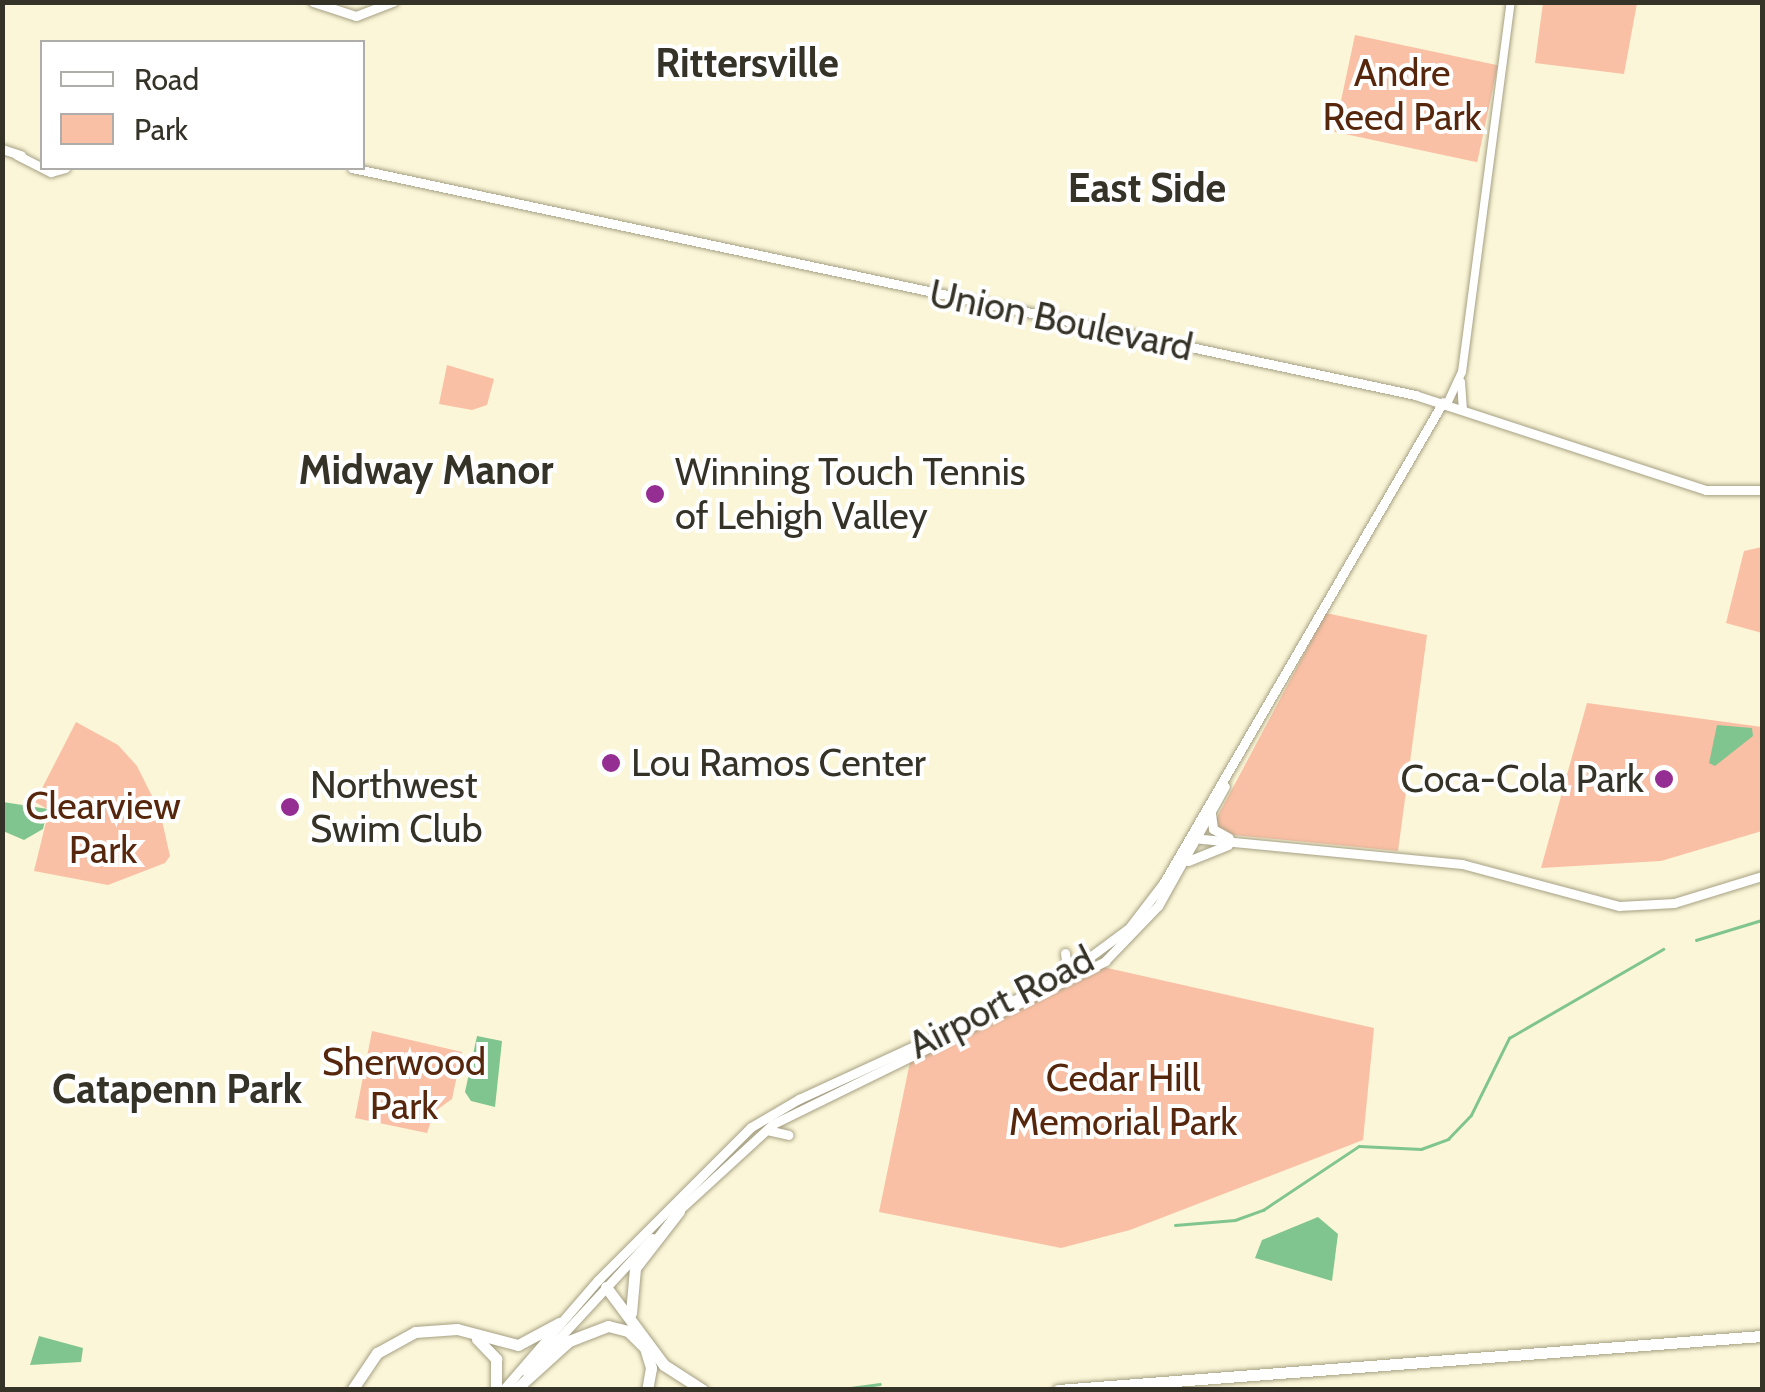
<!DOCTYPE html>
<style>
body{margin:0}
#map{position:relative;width:1765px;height:1392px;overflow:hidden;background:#fbf6d7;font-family:Cabin,sans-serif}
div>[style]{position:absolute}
.green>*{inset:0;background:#fac0a5;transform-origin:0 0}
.water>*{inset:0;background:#80c58f}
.stream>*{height:2.5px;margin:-1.25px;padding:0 1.25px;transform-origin:1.25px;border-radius:1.25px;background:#80c58f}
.roads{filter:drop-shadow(0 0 2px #a6a084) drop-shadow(0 0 2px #a6a084)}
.secondary>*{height:8px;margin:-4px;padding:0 4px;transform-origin:4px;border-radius:4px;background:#fff}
.primary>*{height:9px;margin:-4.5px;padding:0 4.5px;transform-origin:4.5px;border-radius:4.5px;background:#fff}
.motorway>*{height:11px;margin:-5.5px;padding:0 5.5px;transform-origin:5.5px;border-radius:5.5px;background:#fff}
.dots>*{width:28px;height:28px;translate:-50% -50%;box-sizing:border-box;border:5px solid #fff;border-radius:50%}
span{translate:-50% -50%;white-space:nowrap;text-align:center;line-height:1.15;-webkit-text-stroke:8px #fff;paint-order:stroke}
.park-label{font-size:38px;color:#57270d}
.street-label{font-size:38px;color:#353227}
.poi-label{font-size:38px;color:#353227}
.left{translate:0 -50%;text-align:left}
.right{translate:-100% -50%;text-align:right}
.neighbourhood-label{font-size:40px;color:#353227;font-weight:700}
.frame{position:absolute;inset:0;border:5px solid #353227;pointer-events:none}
.legend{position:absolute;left:40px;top:40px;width:325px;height:130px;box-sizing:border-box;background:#fff;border:2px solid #aeada9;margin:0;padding:12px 18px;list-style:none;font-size:30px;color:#353227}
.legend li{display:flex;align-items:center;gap:20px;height:50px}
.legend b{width:50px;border:2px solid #aeada9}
</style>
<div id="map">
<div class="green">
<i style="clip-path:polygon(1543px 3px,1637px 3px,1624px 74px,1535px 63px)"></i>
<i style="left:1355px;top:35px;width:146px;height:99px;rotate:12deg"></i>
<i style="clip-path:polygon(447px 365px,494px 379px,487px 405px,472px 410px,439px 404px)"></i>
<i style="clip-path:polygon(1762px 547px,1762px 633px,1726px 623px,1744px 551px)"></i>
<i style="clip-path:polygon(1326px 613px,1427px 635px,1398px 851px,1233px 835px,1213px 825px)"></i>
<i style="clip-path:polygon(1587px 703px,1762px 727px,1762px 831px,1661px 861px,1541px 868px)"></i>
<i style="clip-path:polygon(76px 722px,118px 745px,137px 766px,160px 812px,170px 856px,165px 863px,108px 885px,34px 871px,49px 810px,35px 802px)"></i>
<i style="clip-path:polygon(1103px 967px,1374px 1028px,1363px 1140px,1130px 1230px,1061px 1248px,879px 1212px,910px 1062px)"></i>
<i style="clip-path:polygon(372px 1031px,462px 1052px,452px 1099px,434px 1112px,427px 1133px,355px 1118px)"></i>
</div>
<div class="water">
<i style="clip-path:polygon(1717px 725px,1752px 728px,1753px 736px,1715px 766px,1709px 763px)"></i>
<i style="clip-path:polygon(3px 802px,48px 809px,43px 829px,24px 840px,3px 831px)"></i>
<i style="clip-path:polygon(477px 1036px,502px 1041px,495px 1107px,471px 1101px,465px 1092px)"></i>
<i style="clip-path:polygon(1318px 1217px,1338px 1234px,1332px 1281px,1255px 1258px,1262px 1240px)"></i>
<i style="clip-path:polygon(39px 1336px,83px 1348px,81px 1362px,30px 1365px)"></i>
</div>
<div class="stream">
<i style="left:1696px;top:940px;width:69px;rotate:-16.9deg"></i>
<i style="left:1175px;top:1225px;width:60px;rotate:-4.8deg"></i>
<i style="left:1235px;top:1220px;width:30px;rotate:-20deg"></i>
<i style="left:1263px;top:1210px;width:115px;rotate:-33.7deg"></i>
<i style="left:1359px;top:1146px;width:62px;rotate:2.8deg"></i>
<i style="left:1421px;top:1149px;width:29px;rotate:-20deg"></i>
<i style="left:1448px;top:1139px;width:33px;rotate:-46deg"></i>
<i style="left:1471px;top:1115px;width:86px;rotate:-63.7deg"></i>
<i style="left:1509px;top:1038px;width:178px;rotate:-30deg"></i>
<i style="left:836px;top:1390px;width:44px;rotate:-7.8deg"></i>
</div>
<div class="roads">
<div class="secondary">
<i style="left:1461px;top:382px;width:26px;rotate:86deg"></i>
<i style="left:1447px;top:404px;width:35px;rotate:-65deg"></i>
<i style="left:1462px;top:372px;width:373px;rotate:-82.5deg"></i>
</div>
<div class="primary">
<i style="left:313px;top:2px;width:45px;rotate:18deg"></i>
<i style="left:356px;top:16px;width:40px;rotate:-21deg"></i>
<i style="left:2px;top:149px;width:20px;rotate:18deg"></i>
<i style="left:17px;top:155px;width:38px;rotate:27deg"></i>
<i style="left:51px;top:172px;width:15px;rotate:-16deg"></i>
<i style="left:352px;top:168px;width:1087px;rotate:12.05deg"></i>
<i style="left:1415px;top:395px;width:306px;rotate:18.1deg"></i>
<i style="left:1706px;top:490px;width:56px"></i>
<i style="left:1211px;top:814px;width:15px;rotate:82deg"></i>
<i style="left:1213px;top:829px;width:18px;rotate:29deg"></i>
<i style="left:1192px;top:838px;width:271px;rotate:5.5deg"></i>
<i style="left:1462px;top:864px;width:163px;rotate:15deg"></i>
<i style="left:1619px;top:906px;width:55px;rotate:-3.1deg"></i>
<i style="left:1674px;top:903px;width:92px;rotate:-17.1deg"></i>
<i style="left:1188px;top:861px;width:43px;rotate:-21.8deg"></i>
<i style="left:1065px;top:953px;width:22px;rotate:82deg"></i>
<i style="left:767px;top:1130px;width:22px;rotate:13deg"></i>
<i style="left:677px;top:1212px;width:130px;rotate:-42.5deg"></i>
<i style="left:773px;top:1124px;width:370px;rotate:-26.1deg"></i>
<i style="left:1105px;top:961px;width:76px;rotate:-46.1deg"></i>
<i style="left:1158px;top:906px;width:137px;rotate:-60.8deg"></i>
<i style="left:527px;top:1373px;width:184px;rotate:-47.2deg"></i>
<i style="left:503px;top:1390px;width:145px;rotate:-49.2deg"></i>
<i style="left:598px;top:1280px;width:216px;rotate:-45deg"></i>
<i style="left:751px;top:1127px;width:56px;rotate:-30.3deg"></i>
<i style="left:799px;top:1099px;width:287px;rotate:-24.7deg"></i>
<i style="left:1060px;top:979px;width:86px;rotate:-36.5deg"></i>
<i style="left:1129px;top:928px;width:58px;rotate:-52.7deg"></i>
<i style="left:1164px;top:882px;width:555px;rotate:-59.83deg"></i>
</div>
<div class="motorway">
<i style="left:606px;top:1287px;width:97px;rotate:53.4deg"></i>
<i style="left:664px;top:1365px;width:46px;rotate:32.7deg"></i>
<i style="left:631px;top:1313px;width:45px;rotate:-84.9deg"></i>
<i style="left:635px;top:1268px;width:72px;rotate:-52.3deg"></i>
<i style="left:477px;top:1339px;width:28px;rotate:46deg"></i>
<i style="left:496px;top:1359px;width:31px;rotate:90deg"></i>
<i style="left:352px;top:1390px;width:45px;rotate:-56deg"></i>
<i style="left:377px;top:1353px;width:43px;rotate:-28.9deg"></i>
<i style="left:415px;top:1332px;width:42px;rotate:-4.1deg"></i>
<i style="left:457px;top:1329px;width:63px;rotate:14.7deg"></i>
<i style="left:518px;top:1345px;width:47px;rotate:-28.2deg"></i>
<i style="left:515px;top:1390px;width:73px;rotate:-42.2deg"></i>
<i style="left:569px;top:1341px;width:42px;rotate:-21deg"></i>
<i style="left:608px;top:1326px;width:21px;rotate:14deg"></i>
<i style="left:628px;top:1331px;width:24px;rotate:45deg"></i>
<i style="left:645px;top:1348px;width:21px;rotate:73deg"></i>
<i style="left:651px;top:1368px;width:22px;rotate:100deg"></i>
<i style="left:1058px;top:1390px;width:706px;rotate:-4.39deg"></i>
</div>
</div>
<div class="dots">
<i style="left:655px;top:494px;background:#952e92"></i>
<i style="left:611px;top:763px;background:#952e92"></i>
<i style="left:1664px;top:779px;background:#952e92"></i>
<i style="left:290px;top:807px;background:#952e92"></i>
</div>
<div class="park-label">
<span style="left:1402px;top:95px">Andre<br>Reed Park</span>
<span style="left:103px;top:828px">Clearview<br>Park</span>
<span style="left:404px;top:1084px">Sherwood<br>Park</span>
<span style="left:1123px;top:1100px">Cedar Hill<br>Memorial Park</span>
</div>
<div class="street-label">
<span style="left:1061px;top:320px;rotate:12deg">Union Boulevard</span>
<span style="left:1001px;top:1002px;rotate:-27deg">Airport Road</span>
</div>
<div class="poi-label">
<span class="left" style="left:675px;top:494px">Winning Touch Tennis<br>of Lehigh Valley</span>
<span class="left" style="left:631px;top:763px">Lou Ramos Center</span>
<span class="right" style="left:1644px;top:779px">Coca-Cola Park</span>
<span class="left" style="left:310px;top:807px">Northwest<br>Swim Club</span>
</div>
<div class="neighbourhood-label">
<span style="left:747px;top:63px">Rittersville</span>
<span style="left:1147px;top:188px">East Side</span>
<span style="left:426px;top:470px">Midway Manor</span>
<span style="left:177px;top:1089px">Catapenn Park</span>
</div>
<div class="frame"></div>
<ul class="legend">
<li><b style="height:12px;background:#fff"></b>Road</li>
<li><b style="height:28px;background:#fac0a5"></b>Park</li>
</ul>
</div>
